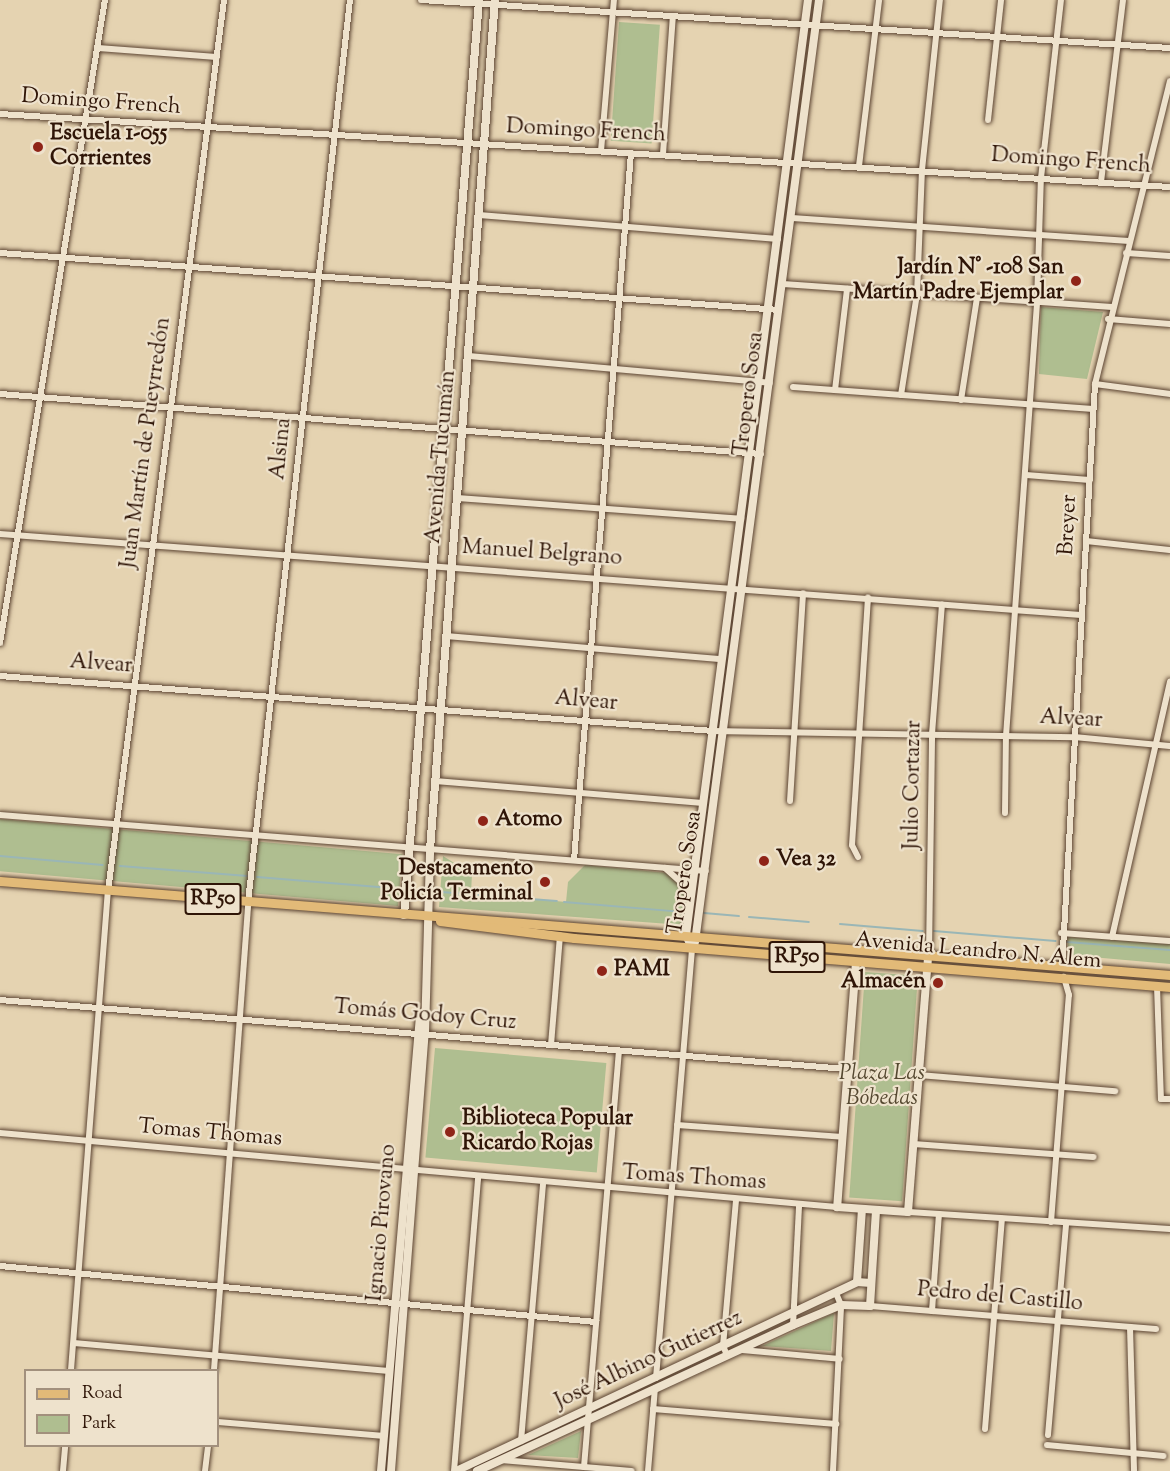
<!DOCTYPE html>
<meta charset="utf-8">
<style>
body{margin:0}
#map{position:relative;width:1170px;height:1471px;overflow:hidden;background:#e5d3b1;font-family:"Sorts Mill Goudy",serif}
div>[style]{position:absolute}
.green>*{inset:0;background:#afbe90;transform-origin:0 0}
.stream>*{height:2px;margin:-1px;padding:0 1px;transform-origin:1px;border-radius:1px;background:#9ab6b6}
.roads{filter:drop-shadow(0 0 2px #5c4432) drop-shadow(0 0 2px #5c4432)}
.street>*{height:6px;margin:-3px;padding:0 3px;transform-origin:3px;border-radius:3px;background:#eee2cc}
.secondary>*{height:8px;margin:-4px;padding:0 4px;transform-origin:4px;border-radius:4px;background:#eee2cc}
.primary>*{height:9px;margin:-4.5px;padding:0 4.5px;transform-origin:4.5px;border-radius:4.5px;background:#e2ba78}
.dots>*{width:16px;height:16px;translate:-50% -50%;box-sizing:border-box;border:3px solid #eee2cc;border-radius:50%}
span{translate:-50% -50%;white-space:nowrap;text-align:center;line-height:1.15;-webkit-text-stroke:4.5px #eee2cc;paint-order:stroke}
.shield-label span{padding:2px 4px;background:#eee2cc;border:2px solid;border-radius:4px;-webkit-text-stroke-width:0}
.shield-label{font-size:21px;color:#2f1507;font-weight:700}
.street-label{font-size:22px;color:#2f1507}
.poi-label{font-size:22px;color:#2f1507;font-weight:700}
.left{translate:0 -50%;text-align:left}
.right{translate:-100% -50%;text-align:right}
.park-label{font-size:22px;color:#554830;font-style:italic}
.legend{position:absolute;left:24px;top:1369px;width:195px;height:78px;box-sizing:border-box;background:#eee2cc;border:2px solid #a2907d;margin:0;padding:8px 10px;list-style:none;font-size:18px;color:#2f1507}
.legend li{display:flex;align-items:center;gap:12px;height:30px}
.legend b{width:30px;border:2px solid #a2907d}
</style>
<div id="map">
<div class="green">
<i style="left:619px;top:22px;width:41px;height:119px;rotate:4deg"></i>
<i style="clip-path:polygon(1041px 307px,1103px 312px,1087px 379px,1039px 374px)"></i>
<i style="left:0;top:819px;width:404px;height:52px;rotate:5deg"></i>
<i style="clip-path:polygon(443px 856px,472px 874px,471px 893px,566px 902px,568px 882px,585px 865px,688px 875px,683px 925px,439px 907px)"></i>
<i style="clip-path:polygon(1067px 937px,1170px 944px,1170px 964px,1069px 955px)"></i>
<i style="left:865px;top:972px;width:53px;height:226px;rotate:4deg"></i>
<i style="left:435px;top:1048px;width:172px;height:110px;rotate:5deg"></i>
<i style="clip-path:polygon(834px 1313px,831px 1351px,762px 1346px)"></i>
<i style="clip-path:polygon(581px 1431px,578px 1458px,528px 1455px)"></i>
</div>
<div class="stream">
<i style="left:0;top:856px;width:103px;rotate:5deg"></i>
<i style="left:120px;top:866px;width:128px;rotate:4.5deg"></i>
<i style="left:257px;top:877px;width:146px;rotate:4.7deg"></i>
<i style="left:441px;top:892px;width:31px;rotate:4deg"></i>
<i style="left:478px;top:895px;width:79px;rotate:4.3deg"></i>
<i style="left:564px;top:902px;width:118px;rotate:4.8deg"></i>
<i style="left:704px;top:913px;width:35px;rotate:5deg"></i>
<i style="left:749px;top:917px;width:60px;rotate:4.8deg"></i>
<i style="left:840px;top:924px;width:83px;rotate:4.8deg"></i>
<i style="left:934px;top:931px;width:122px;rotate:4.7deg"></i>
<i style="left:1067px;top:942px;width:103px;rotate:4.4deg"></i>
</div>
<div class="roads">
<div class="street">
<i style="left:421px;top:0;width:751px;rotate:3.67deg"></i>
<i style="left:98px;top:48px;width:119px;rotate:4.3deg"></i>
<i style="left:0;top:114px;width:1172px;rotate:3.57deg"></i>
<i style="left:988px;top:120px;width:121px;rotate:-83.8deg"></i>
<i style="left:601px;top:151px;width:152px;rotate:-85.1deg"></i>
<i style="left:663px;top:154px;width:138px;rotate:-85.9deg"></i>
<i style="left:859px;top:166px;width:167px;rotate:-83.1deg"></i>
<i style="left:1101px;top:182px;width:183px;rotate:-83.1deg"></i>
<i style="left:479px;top:215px;width:300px;rotate:4.6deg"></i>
<i style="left:792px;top:218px;width:338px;rotate:3.9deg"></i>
<i style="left:0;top:253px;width:781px;rotate:4.18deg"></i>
<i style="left:1126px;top:253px;width:44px;rotate:3.9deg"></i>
<i style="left:783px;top:284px;width:330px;rotate:4deg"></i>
<i style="left:1108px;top:319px;width:62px;rotate:4.6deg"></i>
<i style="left:469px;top:356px;width:302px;rotate:5.1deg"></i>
<i style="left:1095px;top:384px;width:76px;rotate:7.6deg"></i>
<i style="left:793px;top:387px;width:301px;rotate:4.2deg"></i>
<i style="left:835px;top:390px;width:102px;rotate:-83.2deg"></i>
<i style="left:0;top:394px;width:763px;rotate:4.51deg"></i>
<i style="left:901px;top:395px;width:102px;rotate:-81deg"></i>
<i style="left:917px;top:294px;width:124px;rotate:-87.7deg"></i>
<i style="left:922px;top:170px;width:171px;rotate:-84deg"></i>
<i style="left:961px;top:400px;width:103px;rotate:-81.1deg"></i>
<i style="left:1026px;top:475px;width:64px;rotate:4.5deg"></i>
<i style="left:457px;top:498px;width:285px;rotate:4.2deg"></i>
<i style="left:0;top:534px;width:1084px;rotate:4.29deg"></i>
<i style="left:1086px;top:541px;width:84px;rotate:6.1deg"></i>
<i style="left:446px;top:636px;width:277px;rotate:4.8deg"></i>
<i style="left:0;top:643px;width:652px;rotate:-80.73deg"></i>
<i style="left:0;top:676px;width:715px;rotate:4.41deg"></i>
<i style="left:713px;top:731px;width:361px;rotate:1deg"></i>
<i style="left:1074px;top:737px;width:96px;rotate:5.4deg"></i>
<i style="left:435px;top:781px;width:269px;rotate:4.7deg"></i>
<i style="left:790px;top:801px;width:208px;rotate:-86.4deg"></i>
<i style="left:1005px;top:813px;width:77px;rotate:-89.3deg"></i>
<i style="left:1006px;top:736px;width:435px;rotate:-85.9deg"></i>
<i style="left:1037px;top:302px;width:124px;rotate:-88.2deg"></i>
<i style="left:1041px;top:178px;width:179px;rotate:-83.6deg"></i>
<i style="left:0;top:815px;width:708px;rotate:4.54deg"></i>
<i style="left:858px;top:857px;width:13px;rotate:-117deg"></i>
<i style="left:852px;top:845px;width:248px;rotate:-86.3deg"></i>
<i style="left:574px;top:860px;width:709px;rotate:-85.39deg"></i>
<i style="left:665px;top:868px;width:24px;rotate:42deg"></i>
<i style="left:683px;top:884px;width:17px;rotate:65deg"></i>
<i style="left:1061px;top:933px;width:109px;rotate:4.2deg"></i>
<i style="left:1112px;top:937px;width:262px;rotate:-77.2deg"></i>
<i style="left:929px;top:955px;width:221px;rotate:-89.2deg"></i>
<i style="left:932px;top:734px;width:130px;rotate:-85.6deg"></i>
<i style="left:1062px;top:967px;width:584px;rotate:-86.76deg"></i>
<i style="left:1095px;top:384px;width:312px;rotate:-76.1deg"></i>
<i style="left:1157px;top:986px;width:113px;rotate:88deg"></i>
<i style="left:1161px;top:1099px;width:9px"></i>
<i style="left:0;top:1000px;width:850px;rotate:4.66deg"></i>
<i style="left:551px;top:1045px;width:110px;rotate:-85.3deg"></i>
<i style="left:919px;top:1075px;width:197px;rotate:4.7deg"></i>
<i style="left:677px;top:1125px;width:166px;rotate:4.1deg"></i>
<i style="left:0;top:1133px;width:840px;rotate:5.05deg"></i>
<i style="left:913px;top:1144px;width:181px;rotate:4.1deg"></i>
<i style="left:908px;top:1212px;width:263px;rotate:3.7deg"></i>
<i style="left:1051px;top:1222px;width:228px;rotate:-85.5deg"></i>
<i style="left:1069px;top:995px;width:19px;rotate:-106deg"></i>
<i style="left:0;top:1266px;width:599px;rotate:5.37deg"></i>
<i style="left:870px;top:1306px;width:287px;rotate:4.6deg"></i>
<i style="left:932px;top:1311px;width:97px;rotate:-85.9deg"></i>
<i style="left:793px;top:1325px;width:120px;rotate:-87.1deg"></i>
<i style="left:1130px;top:1327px;width:144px;rotate:88.4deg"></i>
<i style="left:74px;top:1343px;width:316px;rotate:5.1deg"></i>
<i style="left:742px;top:1350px;width:98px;rotate:5.2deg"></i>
<i style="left:727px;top:1355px;width:10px;rotate:-114deg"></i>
<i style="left:723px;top:1346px;width:147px;rotate:-84.9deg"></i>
<i style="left:71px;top:1370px;width:480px;rotate:-85.6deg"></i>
<i style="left:108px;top:891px;width:899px;rotate:-82.58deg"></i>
<i style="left:214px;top:1370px;width:469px;rotate:-85.8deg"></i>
<i style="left:248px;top:902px;width:908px;rotate:-83.55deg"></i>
<i style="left:656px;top:1378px;width:432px;rotate:-85.2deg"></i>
<i style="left:653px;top:1409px;width:184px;rotate:4.7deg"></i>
<i style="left:218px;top:1422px;width:167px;rotate:4.8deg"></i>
<i style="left:985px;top:1429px;width:211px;rotate:-85.4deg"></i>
<i style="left:1048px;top:1435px;width:213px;rotate:-85.1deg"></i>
<i style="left:521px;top:1441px;width:258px;rotate:-85.1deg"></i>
<i style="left:1047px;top:1445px;width:117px;rotate:5.4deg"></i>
<i style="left:501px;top:1460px;width:131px;rotate:4.8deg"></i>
<i style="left:584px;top:1467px;width:417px;rotate:-85.2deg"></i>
<i style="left:63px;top:1471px;width:25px;rotate:-85deg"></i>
<i style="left:205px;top:1471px;width:25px;rotate:-83deg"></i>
<i style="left:454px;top:1471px;width:295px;rotate:-85.3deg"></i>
<i style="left:648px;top:1471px;width:83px;rotate:-85.2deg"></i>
<i style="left:833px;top:1471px;width:166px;rotate:-87.2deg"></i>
<i style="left:841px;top:1305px;width:13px;rotate:-113deg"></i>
</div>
<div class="secondary">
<i style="left:404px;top:915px;width:918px;rotate:-85.31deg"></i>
<i style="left:695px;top:942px;width:950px;rotate:-82.5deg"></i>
<i style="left:692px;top:948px;width:14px;rotate:-115deg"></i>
<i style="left:686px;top:935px;width:943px;rotate:-82.57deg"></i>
<i style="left:856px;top:962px;width:246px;rotate:94.4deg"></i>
<i style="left:837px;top:1207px;width:71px;rotate:4deg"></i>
<i style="left:908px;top:1212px;width:253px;rotate:-85.5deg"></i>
<i style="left:857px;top:1282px;width:73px;rotate:-86.1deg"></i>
<i style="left:381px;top:1471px;width:459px;rotate:-85.1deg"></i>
<i style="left:391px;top:1471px;width:439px;rotate:-85.6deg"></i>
<i style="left:425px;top:1033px;width:183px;rotate:-88.4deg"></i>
<i style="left:430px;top:850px;width:852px;rotate:-85.63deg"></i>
<i style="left:456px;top:1471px;width:443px;rotate:-25.2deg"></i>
<i style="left:857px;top:1282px;width:14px;rotate:4deg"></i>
<i style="left:477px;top:1471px;width:348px;rotate:-24.8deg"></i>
<i style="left:793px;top:1325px;width:52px;rotate:-22.6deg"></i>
<i style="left:841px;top:1305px;width:29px;rotate:2deg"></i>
<i style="left:870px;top:1306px;width:96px;rotate:-86.4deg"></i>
</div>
<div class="primary">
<i style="left:0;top:881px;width:1174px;rotate:4.59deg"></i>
<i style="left:440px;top:921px;width:135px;rotate:7.2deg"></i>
<i style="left:574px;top:938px;width:598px;rotate:4.7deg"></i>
</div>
</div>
<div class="dots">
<i style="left:38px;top:147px;background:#8f2418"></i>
<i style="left:1076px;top:281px;background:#8f2418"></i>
<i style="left:483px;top:821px;background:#8f2418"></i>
<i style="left:764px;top:861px;background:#8f2418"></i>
<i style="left:545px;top:882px;background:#8f2418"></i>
<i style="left:602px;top:971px;background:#8f2418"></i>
<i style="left:938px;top:983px;background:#8f2418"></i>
<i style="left:450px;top:1132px;background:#8f2418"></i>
</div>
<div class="shield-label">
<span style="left:213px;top:899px">RP50</span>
<span style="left:797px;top:957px">RP50</span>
</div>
<div class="street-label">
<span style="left:101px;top:103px;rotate:4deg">Domingo French</span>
<span style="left:586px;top:132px;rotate:3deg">Domingo French</span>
<span style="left:1071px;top:162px;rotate:4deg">Domingo French</span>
<span style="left:750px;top:394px;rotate:-83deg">Tropero Sosa</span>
<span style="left:147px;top:443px;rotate:-82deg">Juan Martín de Pueyrredón</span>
<span style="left:282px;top:449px;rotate:-84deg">Alsina</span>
<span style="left:442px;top:457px;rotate:-85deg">Avenida Tucumán</span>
<span style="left:1069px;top:525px;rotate:-87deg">Breyer</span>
<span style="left:542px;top:554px;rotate:4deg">Manuel Belgrano</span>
<span style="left:101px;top:665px;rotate:4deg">Alvear</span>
<span style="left:586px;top:702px;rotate:5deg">Alvear</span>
<span style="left:1071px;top:720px;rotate:3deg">Alvear</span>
<span style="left:914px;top:785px;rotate:-89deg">Julio Cortazar</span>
<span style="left:686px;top:873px;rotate:-81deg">Tropero Sosa</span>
<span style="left:978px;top:952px;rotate:5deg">Avenida Leandro N. Alem</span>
<span style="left:425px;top:1016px;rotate:5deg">Tomás Godoy Cruz</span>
<span style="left:210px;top:1134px;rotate:5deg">Tomas Thomas</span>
<span style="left:694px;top:1179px;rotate:4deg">Tomas Thomas</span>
<span style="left:383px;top:1223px;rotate:-85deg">Ignacio Pirovano</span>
<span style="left:1000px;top:1298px;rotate:5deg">Pedro del Castillo</span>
<span style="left:649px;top:1361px;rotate:-25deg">José Albino Gutierrez</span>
</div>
<div class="poi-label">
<span class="left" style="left:50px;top:147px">Escuela 1-055<br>Corrientes</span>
<span class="right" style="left:1064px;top:281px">Jardín N° -108 San<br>Martín Padre Ejemplar</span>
<span class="left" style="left:495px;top:821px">Atomo</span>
<span class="left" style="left:776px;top:861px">Vea 32</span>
<span class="right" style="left:533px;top:882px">Destacamento<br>Policía Terminal</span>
<span class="left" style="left:614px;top:971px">PAMI</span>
<span class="right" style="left:926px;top:983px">Almacén</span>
<span class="left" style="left:462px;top:1132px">Biblioteca Popular<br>Ricardo Rojas</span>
</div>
<div class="park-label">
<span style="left:882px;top:1087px">Plaza Las<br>Bóbedas</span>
</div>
<ul class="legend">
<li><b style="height:8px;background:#e2ba78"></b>Road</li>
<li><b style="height:16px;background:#afbe90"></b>Park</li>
</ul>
</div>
